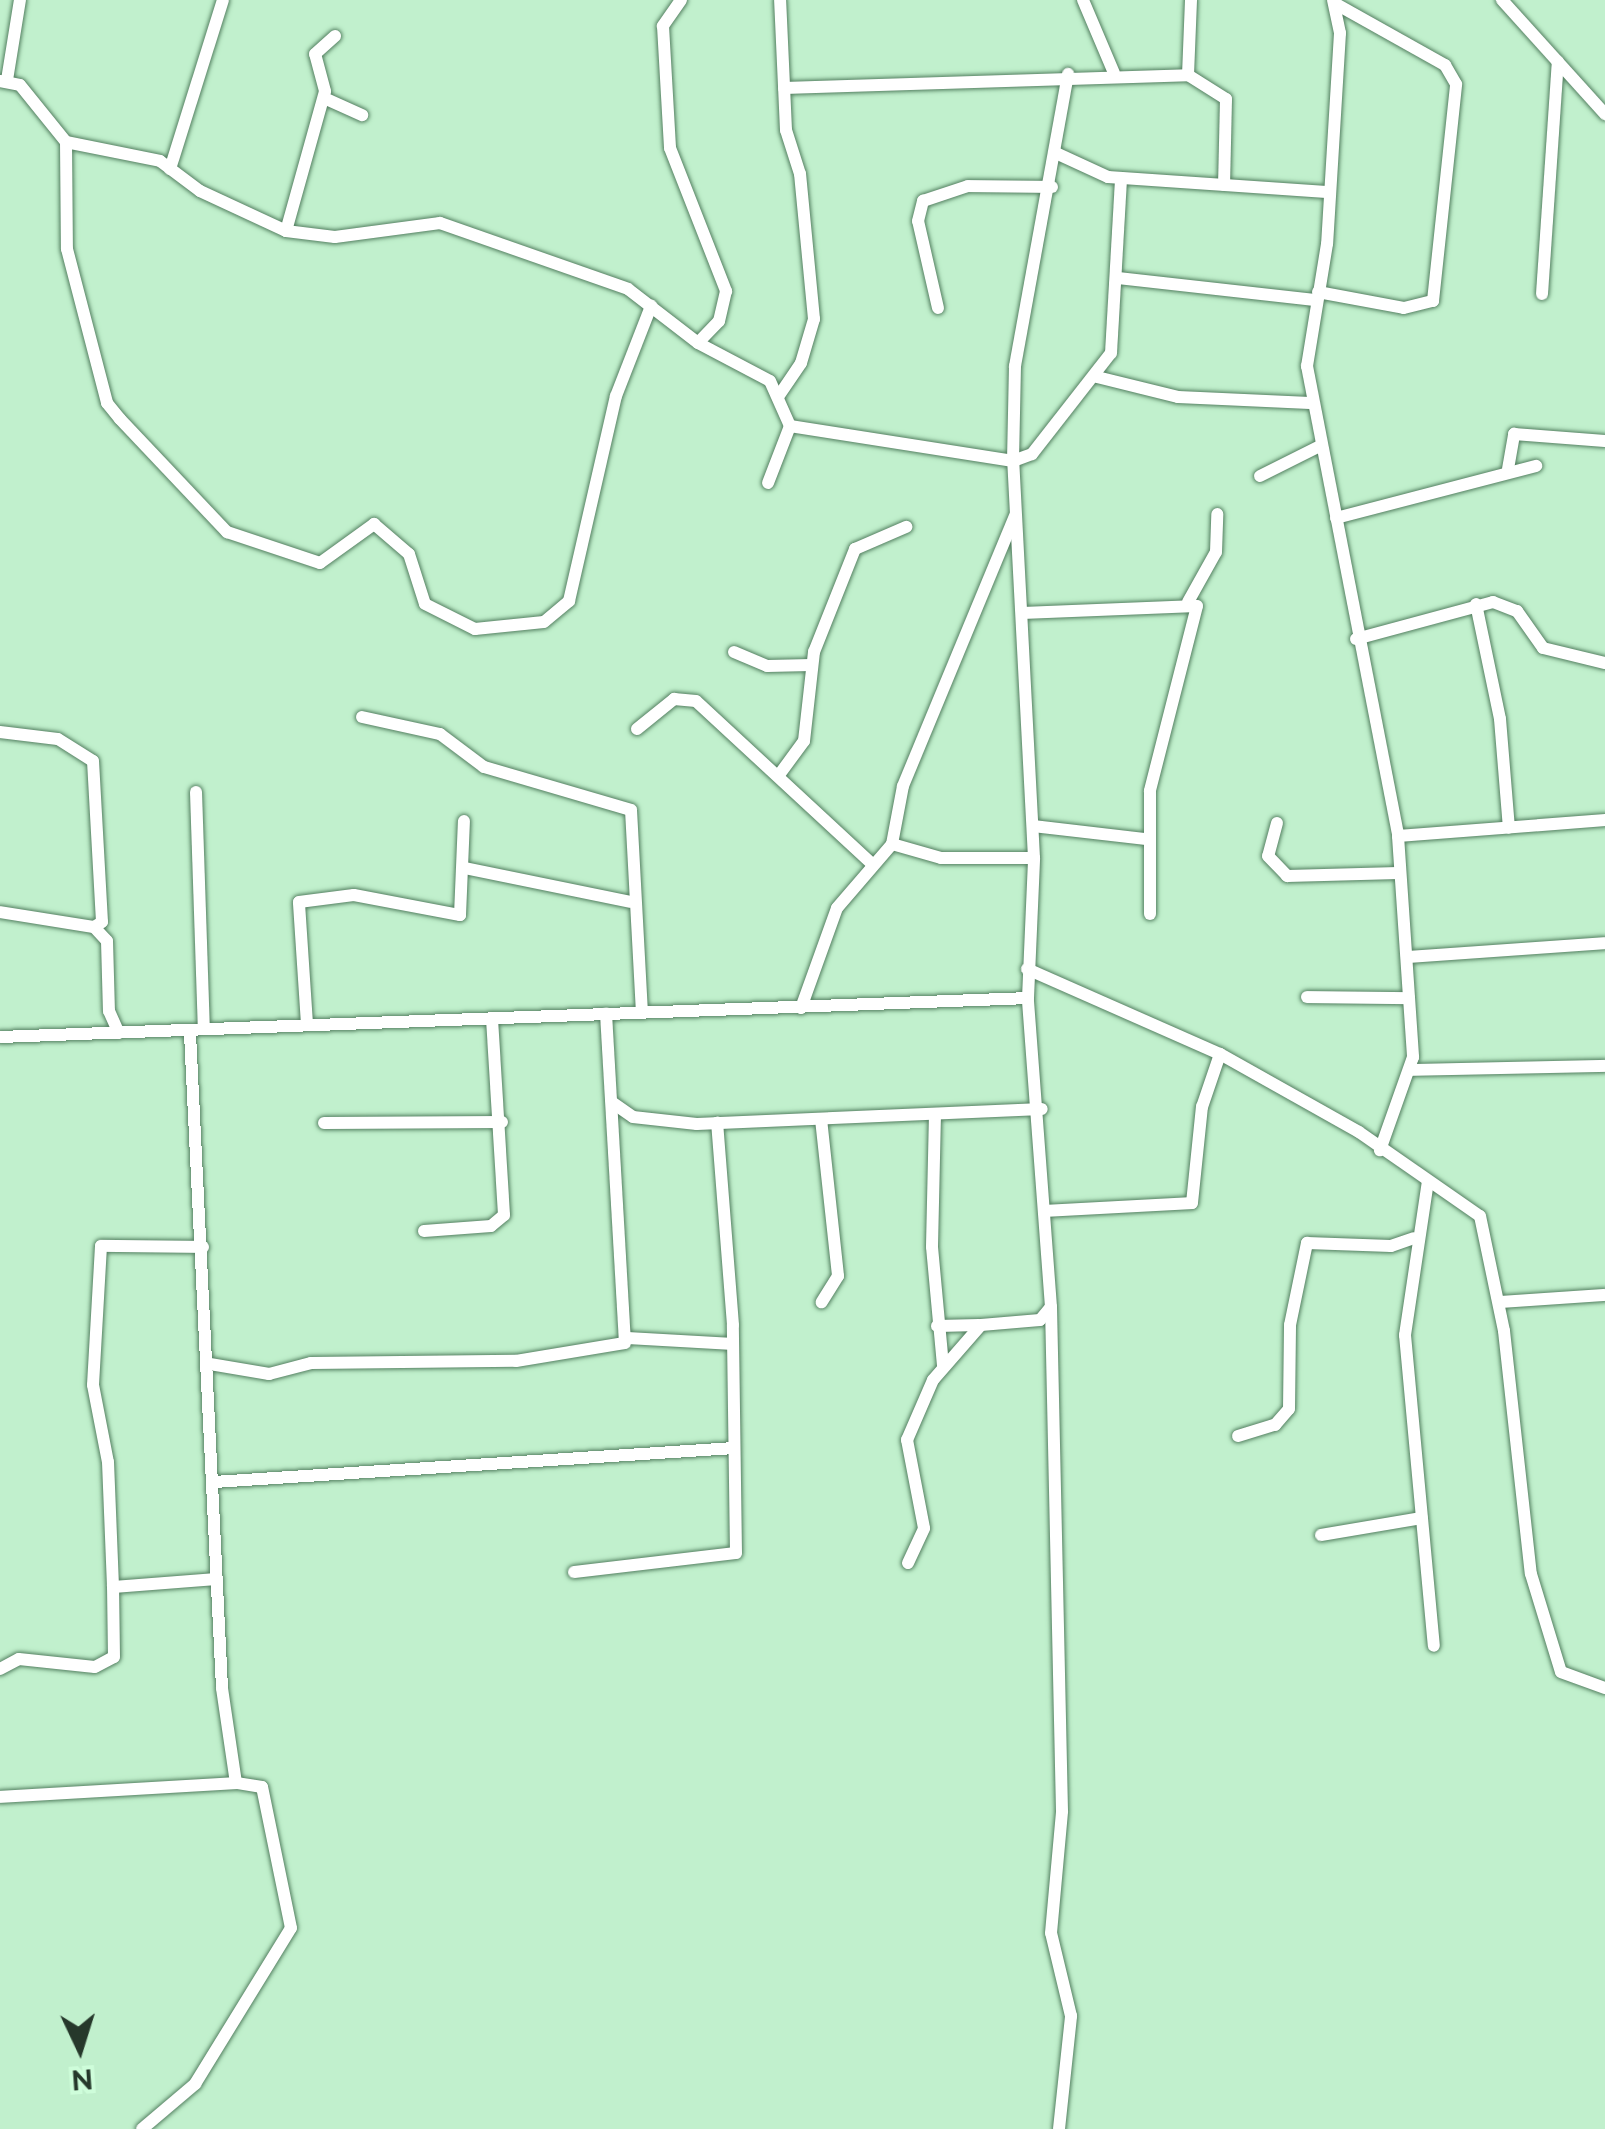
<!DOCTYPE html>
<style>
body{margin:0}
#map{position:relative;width:1605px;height:2129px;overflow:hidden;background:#c1f0cd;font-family:Raleway,sans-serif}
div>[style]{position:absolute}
.roads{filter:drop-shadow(0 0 2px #548061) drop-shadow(0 0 2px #548061)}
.minor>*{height:12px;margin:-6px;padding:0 6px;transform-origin:6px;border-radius:6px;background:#fff}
span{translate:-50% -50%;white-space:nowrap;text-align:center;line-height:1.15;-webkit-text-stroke:10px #cefdda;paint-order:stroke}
.north{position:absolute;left:30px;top:1999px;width:100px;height:100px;-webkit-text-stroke:8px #cefdda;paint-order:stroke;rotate:176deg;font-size:28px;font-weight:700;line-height:40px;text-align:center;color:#26382b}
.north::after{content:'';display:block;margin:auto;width:35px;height:45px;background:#26382b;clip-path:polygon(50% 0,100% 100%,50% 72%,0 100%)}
</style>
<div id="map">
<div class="roads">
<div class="minor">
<i style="left:681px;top:0;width:32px;rotate:125deg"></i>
<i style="left:663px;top:26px;width:122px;rotate:86.7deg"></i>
<i style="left:670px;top:148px;width:154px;rotate:68.6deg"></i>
<i style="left:726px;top:291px;width:31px;rotate:103deg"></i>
<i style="left:719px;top:321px;width:30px;rotate:134deg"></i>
<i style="left:1083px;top:0;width:79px;rotate:67deg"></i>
<i style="left:1333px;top:0;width:34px;rotate:78deg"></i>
<i style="left:1340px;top:33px;width:211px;rotate:93.5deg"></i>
<i style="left:1327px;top:244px;width:124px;rotate:99.3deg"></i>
<i style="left:1307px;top:366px;width:479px;rotate:79deg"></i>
<i style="left:1398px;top:836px;width:222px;rotate:86.1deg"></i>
<i style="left:1413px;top:1057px;width:99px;rotate:109.5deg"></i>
<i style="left:1502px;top:0;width:154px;rotate:47.9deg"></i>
<i style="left:1188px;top:75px;width:75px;rotate:-87.7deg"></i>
<i style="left:7px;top:80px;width:81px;rotate:-80.8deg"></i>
<i style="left:0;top:81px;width:20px;rotate:11deg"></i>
<i style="left:20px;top:85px;width:73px;rotate:51.1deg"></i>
<i style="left:66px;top:142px;width:96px;rotate:11.4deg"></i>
<i style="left:160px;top:161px;width:50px;rotate:36.9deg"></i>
<i style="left:200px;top:191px;width:95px;rotate:24.9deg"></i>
<i style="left:286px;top:231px;width:49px;rotate:7deg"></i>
<i style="left:335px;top:237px;width:106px;rotate:-7.6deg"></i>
<i style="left:440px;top:223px;width:199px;rotate:19.3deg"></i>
<i style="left:628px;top:289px;width:88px;rotate:37.6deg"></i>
<i style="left:698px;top:343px;width:81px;rotate:27.8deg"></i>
<i style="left:770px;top:381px;width:49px;rotate:66deg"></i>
<i style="left:790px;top:426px;width:61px;rotate:111.1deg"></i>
<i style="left:784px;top:88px;width:404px;rotate:-1.8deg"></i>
<i style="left:1188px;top:75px;width:45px;rotate:32.3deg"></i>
<i style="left:1226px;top:99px;width:86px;rotate:91.3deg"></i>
<i style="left:324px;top:98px;width:42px;rotate:24.1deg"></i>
<i style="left:66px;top:142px;width:107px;rotate:89.5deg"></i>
<i style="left:67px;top:249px;width:159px;rotate:75.4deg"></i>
<i style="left:107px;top:403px;width:21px;rotate:51deg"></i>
<i style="left:120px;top:419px;width:156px;rotate:46.6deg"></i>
<i style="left:227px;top:532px;width:98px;rotate:18.4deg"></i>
<i style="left:320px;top:563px;width:67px;rotate:-35.8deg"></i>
<i style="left:374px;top:524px;width:46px;rotate:40.6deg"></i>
<i style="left:409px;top:554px;width:52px;rotate:72.3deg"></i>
<i style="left:425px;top:604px;width:56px;rotate:26.6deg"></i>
<i style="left:475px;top:629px;width:69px;rotate:-5.8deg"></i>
<i style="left:544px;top:622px;width:33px;rotate:-40deg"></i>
<i style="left:569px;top:601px;width:210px;rotate:-77.1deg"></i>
<i style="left:616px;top:396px;width:97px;rotate:-68.7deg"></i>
<i style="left:1058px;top:154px;width:55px;rotate:24.7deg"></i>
<i style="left:1108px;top:177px;width:219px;rotate:3.9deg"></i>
<i style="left:170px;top:169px;width:177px;rotate:-72.6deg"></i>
<i style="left:286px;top:231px;width:145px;rotate:-74.4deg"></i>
<i style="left:325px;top:91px;width:38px;rotate:-105deg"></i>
<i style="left:315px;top:54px;width:27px;rotate:-42deg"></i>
<i style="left:1118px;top:278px;width:198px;rotate:6.4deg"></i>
<i style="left:1318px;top:292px;width:87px;rotate:10.5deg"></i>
<i style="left:1404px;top:308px;width:30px;rotate:-14deg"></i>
<i style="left:1433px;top:301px;width:218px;rotate:-83.9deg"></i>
<i style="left:1456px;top:84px;width:22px;rotate:-120deg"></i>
<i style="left:1445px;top:65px;width:125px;rotate:-150.8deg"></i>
<i style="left:1542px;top:294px;width:233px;rotate:-86.1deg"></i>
<i style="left:938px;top:308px;width:89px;rotate:-102.9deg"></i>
<i style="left:918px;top:221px;width:21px;rotate:-76deg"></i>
<i style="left:923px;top:201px;width:47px;rotate:-18.4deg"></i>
<i style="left:968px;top:186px;width:84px;rotate:0.7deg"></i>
<i style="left:1097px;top:377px;width:83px;rotate:13.9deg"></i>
<i style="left:1178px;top:397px;width:132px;rotate:2.6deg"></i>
<i style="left:778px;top:397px;width:41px;rotate:-55.9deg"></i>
<i style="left:801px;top:363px;width:46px;rotate:-73.5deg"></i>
<i style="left:814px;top:319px;width:146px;rotate:-95.5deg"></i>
<i style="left:800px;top:174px;width:46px;rotate:-107.7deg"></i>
<i style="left:786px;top:130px;width:130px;rotate:-92.6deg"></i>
<i style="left:790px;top:426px;width:226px;rotate:8.9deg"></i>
<i style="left:1013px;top:461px;width:20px;rotate:-20deg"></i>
<i style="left:1032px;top:454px;width:128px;rotate:-52deg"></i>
<i style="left:1111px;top:353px;width:175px;rotate:-86.7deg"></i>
<i style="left:1508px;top:469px;width:36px;rotate:-80deg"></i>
<i style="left:1514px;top:434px;width:91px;rotate:4.4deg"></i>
<i style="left:1260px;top:476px;width:67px;rotate:-26.6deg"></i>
<i style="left:1336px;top:518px;width:207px;rotate:-14.6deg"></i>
<i style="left:1188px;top:602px;width:57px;rotate:-60.8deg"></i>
<i style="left:1216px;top:552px;width:38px;rotate:-88deg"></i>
<i style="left:1476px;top:604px;width:117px;rotate:78.2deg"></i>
<i style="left:1500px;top:719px;width:109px;rotate:85.3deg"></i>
<i style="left:1022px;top:613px;width:175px;rotate:-2.3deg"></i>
<i style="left:1197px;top:606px;width:191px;rotate:104.3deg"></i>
<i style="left:1150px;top:791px;width:123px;rotate:90deg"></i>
<i style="left:1356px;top:639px;width:142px;rotate:-15.1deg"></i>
<i style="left:1493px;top:602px;width:26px;rotate:21deg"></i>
<i style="left:1517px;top:611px;width:45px;rotate:54.9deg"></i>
<i style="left:1543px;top:648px;width:64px;rotate:13.6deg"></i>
<i style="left:734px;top:652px;width:36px;rotate:23deg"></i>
<i style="left:767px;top:666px;width:44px;rotate:-1.3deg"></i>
<i style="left:362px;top:717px;width:80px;rotate:12.3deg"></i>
<i style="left:440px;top:734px;width:55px;rotate:36.9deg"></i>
<i style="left:484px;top:767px;width:153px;rotate:16.3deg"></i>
<i style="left:631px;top:810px;width:203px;rotate:86.9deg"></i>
<i style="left:637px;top:729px;width:48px;rotate:-39deg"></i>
<i style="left:674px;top:699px;width:22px;rotate:5deg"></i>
<i style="left:696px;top:701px;width:238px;rotate:42.8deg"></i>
<i style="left:0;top:732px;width:58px;rotate:6.9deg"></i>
<i style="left:58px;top:739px;width:41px;rotate:32.2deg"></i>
<i style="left:93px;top:761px;width:161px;rotate:86.8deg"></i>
<i style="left:102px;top:922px;width:9px;rotate:148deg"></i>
<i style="left:94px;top:927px;width:19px;rotate:47deg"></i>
<i style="left:107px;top:941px;width:70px;rotate:88.4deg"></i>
<i style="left:109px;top:1011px;width:24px;rotate:66deg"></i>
<i style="left:779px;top:775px;width:42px;rotate:-53.7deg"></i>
<i style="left:804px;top:741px;width:90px;rotate:-83.6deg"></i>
<i style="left:814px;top:652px;width:111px;rotate:-68.3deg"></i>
<i style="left:855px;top:549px;width:56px;rotate:-23.3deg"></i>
<i style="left:196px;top:792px;width:237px;rotate:88.1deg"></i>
<i style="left:1277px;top:823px;width:34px;rotate:105deg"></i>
<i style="left:1268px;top:856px;width:28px;rotate:46deg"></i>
<i style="left:1287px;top:876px;width:111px;rotate:-1.5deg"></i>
<i style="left:1033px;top:826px;width:114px;rotate:6.6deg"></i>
<i style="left:1398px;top:836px;width:208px;rotate:-4.4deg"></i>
<i style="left:892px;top:844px;width:51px;rotate:15.9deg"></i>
<i style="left:941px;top:858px;width:93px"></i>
<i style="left:465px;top:868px;width:169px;rotate:11.6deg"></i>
<i style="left:0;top:912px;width:95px;rotate:9.1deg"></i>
<i style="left:1407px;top:957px;width:198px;rotate:-4deg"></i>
<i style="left:1027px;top:969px;width:211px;rotate:23.8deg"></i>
<i style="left:1220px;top:1054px;width:159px;rotate:29.3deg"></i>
<i style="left:1359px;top:1132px;width:147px;rotate:34.8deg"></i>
<i style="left:1480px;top:1216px;width:117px;rotate:78.2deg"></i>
<i style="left:1504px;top:1331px;width:244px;rotate:83.7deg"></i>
<i style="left:1531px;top:1574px;width:102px;rotate:73deg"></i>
<i style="left:1561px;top:1672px;width:47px;rotate:20deg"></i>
<i style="left:1307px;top:997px;width:102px;rotate:0.6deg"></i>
<i style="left:801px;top:1008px;width:106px;rotate:-70.2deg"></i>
<i style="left:837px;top:908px;width:84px;rotate:-49.3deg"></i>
<i style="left:892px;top:844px;width:59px;rotate:-79.3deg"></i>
<i style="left:903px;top:786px;width:292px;rotate:-67.5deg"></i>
<i style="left:307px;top:1024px;width:122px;rotate:-93.8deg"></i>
<i style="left:299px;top:902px;width:55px;rotate:-7.3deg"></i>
<i style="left:354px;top:895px;width:108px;rotate:10.7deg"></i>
<i style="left:460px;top:915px;width:94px;rotate:-87.6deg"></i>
<i style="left:0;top:1037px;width:1029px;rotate:-2.17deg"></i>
<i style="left:1409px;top:1070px;width:196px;rotate:-1.2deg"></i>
<i style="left:613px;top:1103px;width:24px;rotate:35deg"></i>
<i style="left:633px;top:1117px;width:64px;rotate:6.2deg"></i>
<i style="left:697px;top:1124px;width:345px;rotate:-2.5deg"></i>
<i style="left:935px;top:1114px;width:133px;rotate:91.3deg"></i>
<i style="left:932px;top:1247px;width:119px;rotate:84.7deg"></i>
<i style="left:821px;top:1119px;width:158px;rotate:83.8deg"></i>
<i style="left:838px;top:1276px;width:31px;rotate:122deg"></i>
<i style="left:324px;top:1123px;width:178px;rotate:-0.3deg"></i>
<i style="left:1428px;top:1181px;width:156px;rotate:98.5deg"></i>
<i style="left:1405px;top:1335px;width:312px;rotate:84.7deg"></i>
<i style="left:1045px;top:1211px;width:147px;rotate:-3.1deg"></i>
<i style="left:1192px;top:1203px;width:97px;rotate:-84.1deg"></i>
<i style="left:1202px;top:1107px;width:56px;rotate:-71.2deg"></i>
<i style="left:424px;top:1231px;width:67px;rotate:-4.3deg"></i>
<i style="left:491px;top:1226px;width:17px;rotate:-40deg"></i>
<i style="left:504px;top:1215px;width:197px;rotate:-93.5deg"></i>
<i style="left:203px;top:1247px;width:102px;rotate:-179.4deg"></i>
<i style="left:101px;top:1246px;width:139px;rotate:93.3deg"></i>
<i style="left:93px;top:1385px;width:78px;rotate:79deg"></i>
<i style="left:108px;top:1462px;width:125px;rotate:87.7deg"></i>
<i style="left:113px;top:1587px;width:104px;rotate:-4.4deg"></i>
<i style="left:1499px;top:1302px;width:106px;rotate:-3.8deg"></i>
<i style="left:937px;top:1326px;width:42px;rotate:-1.4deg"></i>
<i style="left:629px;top:1338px;width:103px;rotate:3.3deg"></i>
<i style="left:210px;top:1364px;width:60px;rotate:9.6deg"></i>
<i style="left:269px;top:1374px;width:43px;rotate:-14.7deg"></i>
<i style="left:311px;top:1363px;width:205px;rotate:-0.6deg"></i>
<i style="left:516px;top:1361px;width:110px;rotate:-9.4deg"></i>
<i style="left:625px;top:1343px;width:330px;rotate:-93.3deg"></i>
<i style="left:1238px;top:1436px;width:39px;rotate:-17deg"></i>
<i style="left:1275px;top:1425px;width:21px;rotate:-49deg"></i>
<i style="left:1289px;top:1409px;width:84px;rotate:-89.3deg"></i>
<i style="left:1290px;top:1325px;width:84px;rotate:-78.3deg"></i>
<i style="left:1307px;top:1243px;width:84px;rotate:2deg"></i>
<i style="left:1391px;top:1246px;width:24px;rotate:-19deg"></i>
<i style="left:214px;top:1482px;width:521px;rotate:-3.74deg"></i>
<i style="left:1321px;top:1535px;width:102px;rotate:-9.6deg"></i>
<i style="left:908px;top:1563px;width:38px;rotate:-65deg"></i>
<i style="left:924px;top:1528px;width:90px;rotate:-100.9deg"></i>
<i style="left:907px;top:1440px;width:65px;rotate:-66.6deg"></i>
<i style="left:933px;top:1380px;width:73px;rotate:-48.9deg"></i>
<i style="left:981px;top:1325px;width:59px;rotate:-4.8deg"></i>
<i style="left:1040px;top:1320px;width:17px;rotate:-50deg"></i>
<i style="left:574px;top:1572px;width:163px;rotate:-6.7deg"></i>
<i style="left:736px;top:1553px;width:228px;rotate:-90.8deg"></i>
<i style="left:733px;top:1325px;width:203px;rotate:-94.5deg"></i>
<i style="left:0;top:1669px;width:21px;rotate:-28deg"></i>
<i style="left:19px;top:1659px;width:76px;rotate:6deg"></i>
<i style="left:95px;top:1667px;width:21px;rotate:-28deg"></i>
<i style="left:114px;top:1657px;width:70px;rotate:-90.8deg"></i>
<i style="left:0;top:1797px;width:236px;rotate:-3.4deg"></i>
<i style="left:142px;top:2129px;width:70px;rotate:-40.3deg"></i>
<i style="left:195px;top:2084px;width:183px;rotate:-58.4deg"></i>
<i style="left:291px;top:1928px;width:144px;rotate:-101.6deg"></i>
<i style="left:262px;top:1787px;width:26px;rotate:-171deg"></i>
<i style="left:236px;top:1783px;width:96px;rotate:-98.4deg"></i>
<i style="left:222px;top:1688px;width:655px;rotate:-92.8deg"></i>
<i style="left:1059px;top:2129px;width:114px;rotate:-83.9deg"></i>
<i style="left:1071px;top:2016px;width:85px;rotate:-103.5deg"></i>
<i style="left:1051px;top:1933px;width:122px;rotate:-84.8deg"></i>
<i style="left:1062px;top:1811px;width:504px;rotate:-91.25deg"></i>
<i style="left:1051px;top:1307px;width:310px;rotate:-94.3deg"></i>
<i style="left:1028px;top:998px;width:140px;rotate:-87.5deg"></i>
<i style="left:1034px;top:858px;width:398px;rotate:-93deg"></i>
<i style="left:1013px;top:461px;width:95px;rotate:-88.8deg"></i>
<i style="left:1015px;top:366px;width:297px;rotate:-79.7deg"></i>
</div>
</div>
<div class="north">N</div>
</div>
